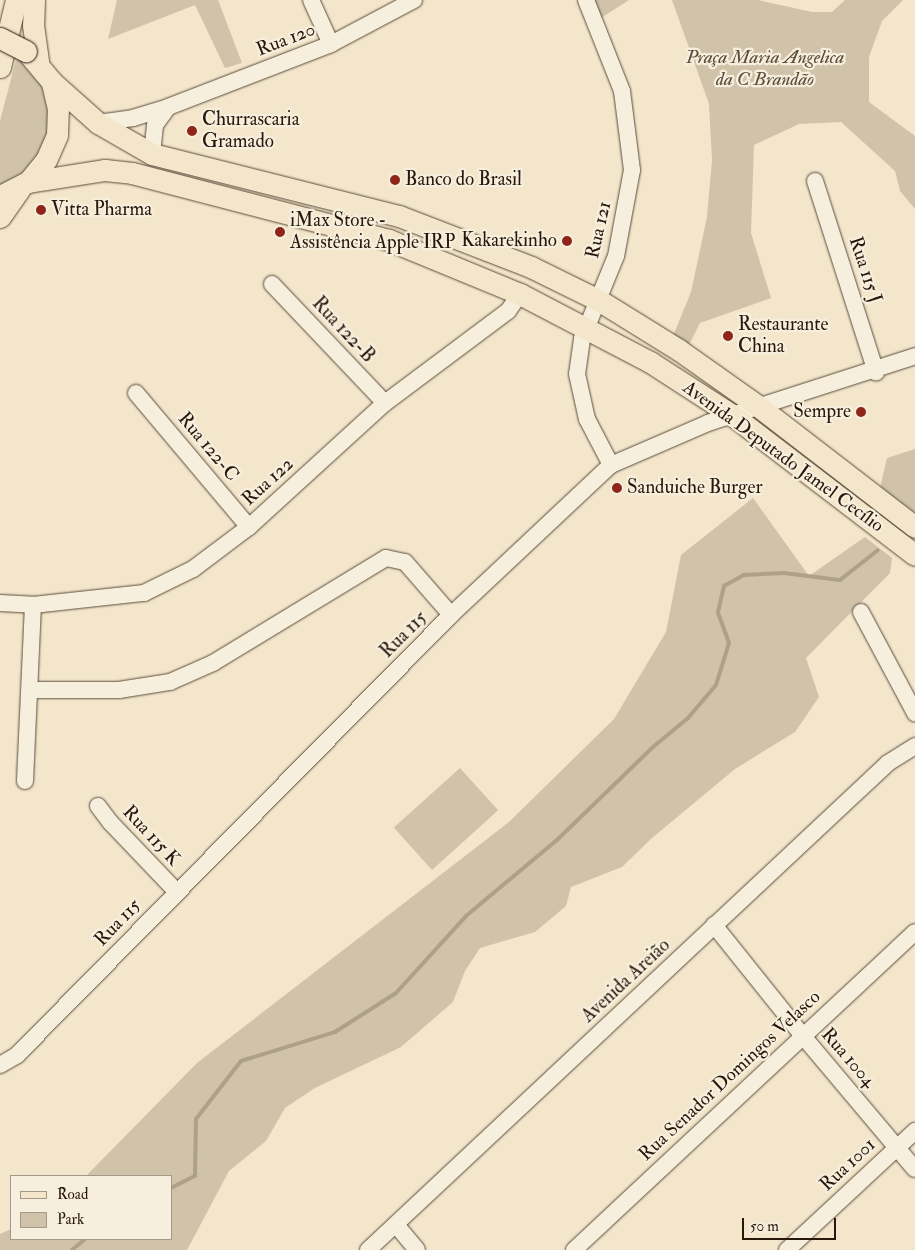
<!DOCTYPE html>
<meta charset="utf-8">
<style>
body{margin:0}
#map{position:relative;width:915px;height:1250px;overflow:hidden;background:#f3e6cb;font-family:"IM FELL Double Pica",serif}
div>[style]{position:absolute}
.green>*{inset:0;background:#d0c3aa;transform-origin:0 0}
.stream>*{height:4px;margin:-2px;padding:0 2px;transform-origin:2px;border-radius:2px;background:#aea089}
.roads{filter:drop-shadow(0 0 1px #5b4b3a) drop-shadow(0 0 1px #5b4b3a)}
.minor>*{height:16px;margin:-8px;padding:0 8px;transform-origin:8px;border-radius:8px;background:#f7efdd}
.major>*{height:21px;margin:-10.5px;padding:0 10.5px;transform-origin:10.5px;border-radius:10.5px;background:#f3e6cb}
.bridges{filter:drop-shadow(0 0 1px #28170a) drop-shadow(0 0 1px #28170a)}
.major-bridge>*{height:21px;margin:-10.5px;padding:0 10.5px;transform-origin:10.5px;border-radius:10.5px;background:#f3e6cb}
.dots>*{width:14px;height:14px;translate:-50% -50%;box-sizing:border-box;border:2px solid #f7efdd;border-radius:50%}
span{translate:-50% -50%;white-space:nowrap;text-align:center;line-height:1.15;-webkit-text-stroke:4.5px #f7efdd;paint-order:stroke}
.street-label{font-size:19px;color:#28170a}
.park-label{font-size:19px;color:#5a4b3a;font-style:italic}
.poi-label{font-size:19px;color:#28170a}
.left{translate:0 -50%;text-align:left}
.right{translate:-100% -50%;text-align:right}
.legend{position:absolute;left:10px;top:1175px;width:162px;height:65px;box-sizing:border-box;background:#f7efdd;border:1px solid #a49989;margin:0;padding:6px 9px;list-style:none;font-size:15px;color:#28170a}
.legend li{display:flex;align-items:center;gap:10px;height:25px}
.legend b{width:25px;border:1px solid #a49989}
.scale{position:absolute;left:742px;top:1218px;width:94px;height:22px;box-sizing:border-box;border:2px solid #28170a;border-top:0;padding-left:6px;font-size:15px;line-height:18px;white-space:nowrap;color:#28170a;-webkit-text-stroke:4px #f7efdd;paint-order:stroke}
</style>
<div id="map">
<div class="green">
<i style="clip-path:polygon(117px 0,218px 0,242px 63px,225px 68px,195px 5px,108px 39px)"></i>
<i style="clip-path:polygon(595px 0,629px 0,601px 18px,592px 2px)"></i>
<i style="clip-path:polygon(672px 0,758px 0,812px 12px,832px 12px,845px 0,903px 0,882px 21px,869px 57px,869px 102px,915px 136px,915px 209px,900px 191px,895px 171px,841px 122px,799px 124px,754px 145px,751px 233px,771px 298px,700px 323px,689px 345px,673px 336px,691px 292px,707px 217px,712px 160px,709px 104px)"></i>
<i style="clip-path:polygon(16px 60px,31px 70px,46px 89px,52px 118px,46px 144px,24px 175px,0 188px,0 121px)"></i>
<i style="clip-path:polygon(915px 449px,915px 513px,880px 488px,887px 458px)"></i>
<i style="clip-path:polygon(753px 498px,809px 576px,865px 537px,892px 558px,890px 573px,806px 658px,819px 697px,795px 732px,735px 769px,652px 838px,622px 867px,571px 887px,566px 906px,535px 932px,480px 948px,465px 971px,453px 1002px,401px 1047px,315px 1088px,285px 1108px,266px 1141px,229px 1171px,187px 1250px,0 1250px,0 1234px,11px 1229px,11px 1239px,171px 1239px,171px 1176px,86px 1176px,197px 1063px,509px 822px,614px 719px,666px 632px,681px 555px)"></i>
<i style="left:460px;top:768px;width:57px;height:89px;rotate:48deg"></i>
</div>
<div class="stream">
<i style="left:171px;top:1188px;width:27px;rotate:-27deg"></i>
<i style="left:195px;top:1176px;width:57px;rotate:-89deg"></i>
<i style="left:196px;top:1119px;width:73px;rotate:-52.2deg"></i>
<i style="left:241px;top:1061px;width:98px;rotate:-17.1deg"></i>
<i style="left:335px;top:1032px;width:72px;rotate:-32.6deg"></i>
<i style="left:396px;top:993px;width:104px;rotate:-47.7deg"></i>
<i style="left:466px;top:916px;width:119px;rotate:-39.9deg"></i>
<i style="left:557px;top:840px;width:134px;rotate:-44.1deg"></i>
<i style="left:653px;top:747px;width:45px;rotate:-39.6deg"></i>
<i style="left:688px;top:718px;width:43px;rotate:-49.7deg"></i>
<i style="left:716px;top:685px;width:44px;rotate:-72.8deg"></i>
<i style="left:729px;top:643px;width:33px;rotate:-110deg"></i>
<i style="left:718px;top:612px;width:27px;rotate:-77deg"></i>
<i style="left:724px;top:586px;width:23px;rotate:-29deg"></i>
<i style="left:744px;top:575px;width:40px;rotate:-2.9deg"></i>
<i style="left:784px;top:573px;width:56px;rotate:7.1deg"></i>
<i style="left:840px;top:580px;width:48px;rotate:-38.3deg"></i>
<i style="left:72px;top:1250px;width:17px;rotate:-40deg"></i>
</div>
<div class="roads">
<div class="minor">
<i style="left:311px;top:0;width:48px;rotate:65.6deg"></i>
<i style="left:586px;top:0;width:98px;rotate:68.4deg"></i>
<i style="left:622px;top:91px;width:80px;rotate:82.8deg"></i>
<i style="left:632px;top:170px;width:87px;rotate:100.5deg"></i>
<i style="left:616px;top:256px;width:90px;rotate:112.3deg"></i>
<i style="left:582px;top:339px;width:35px;rotate:98deg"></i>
<i style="left:577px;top:374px;width:46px;rotate:77.5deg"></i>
<i style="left:587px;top:419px;width:52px;rotate:62.4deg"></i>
<i style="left:98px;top:123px;width:35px;rotate:-8deg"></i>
<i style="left:133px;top:118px;width:37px;rotate:-17deg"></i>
<i style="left:168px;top:107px;width:175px;rotate:-21.1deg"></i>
<i style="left:331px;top:44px;width:94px;rotate:-27.9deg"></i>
<i style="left:152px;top:154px;width:29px;rotate:-84deg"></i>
<i style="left:155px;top:125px;width:22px;rotate:-54deg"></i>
<i style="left:815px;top:181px;width:201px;rotate:72.3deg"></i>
<i style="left:272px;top:284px;width:164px;rotate:46.5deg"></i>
<i style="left:136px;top:393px;width:175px;rotate:49.9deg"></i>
<i style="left:0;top:603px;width:33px;rotate:3deg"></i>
<i style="left:33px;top:605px;width:112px;rotate:-6.2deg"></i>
<i style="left:144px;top:593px;width:55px;rotate:-26.1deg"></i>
<i style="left:193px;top:569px;width:70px;rotate:-36.9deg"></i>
<i style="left:249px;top:527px;width:184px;rotate:-42.4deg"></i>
<i style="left:385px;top:403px;width:154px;rotate:-36.8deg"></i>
<i style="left:508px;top:311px;width:21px;rotate:-55deg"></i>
<i style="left:861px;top:612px;width:115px;rotate:61.9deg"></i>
<i style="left:31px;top:690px;width:88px"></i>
<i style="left:119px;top:690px;width:52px;rotate:-8.9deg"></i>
<i style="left:170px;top:682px;width:47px;rotate:-23.8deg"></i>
<i style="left:213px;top:663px;width:202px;rotate:-31.3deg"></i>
<i style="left:386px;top:558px;width:19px;rotate:12deg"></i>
<i style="left:405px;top:562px;width:70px;rotate:49deg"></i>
<i style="left:25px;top:781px;width:176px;rotate:-87.4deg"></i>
<i style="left:98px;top:806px;width:20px;rotate:53deg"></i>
<i style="left:110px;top:822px;width:97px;rotate:46.3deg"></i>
<i style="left:714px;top:925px;width:141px;rotate:51.3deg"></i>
<i style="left:802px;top:1035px;width:175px;rotate:49.9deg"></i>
<i style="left:0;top:1065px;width:20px;rotate:-30deg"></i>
<i style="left:17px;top:1055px;width:618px;rotate:-45.39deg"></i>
<i style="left:451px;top:615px;width:219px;rotate:-43.2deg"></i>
<i style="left:611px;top:465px;width:106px;rotate:-23.4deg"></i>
<i style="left:708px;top:423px;width:218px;rotate:-17.9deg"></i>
<i style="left:397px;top:1226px;width:31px;rotate:50deg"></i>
<i style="left:368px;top:1250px;width:712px;rotate:-43.12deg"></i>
<i style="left:888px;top:763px;width:32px;rotate:-32deg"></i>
<i style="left:574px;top:1250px;width:466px;rotate:-43deg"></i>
<i style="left:787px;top:1250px;width:175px;rotate:-42.9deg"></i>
</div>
<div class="major">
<i style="left:34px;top:0;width:25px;rotate:92deg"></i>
<i style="left:33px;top:25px;width:37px;rotate:82deg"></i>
<i style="left:0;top:67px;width:69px;rotate:-76.6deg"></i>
<i style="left:52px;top:82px;width:62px;rotate:41.7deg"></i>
<i style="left:98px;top:123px;width:62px;rotate:29.9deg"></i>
<i style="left:152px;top:154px;width:255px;rotate:14.1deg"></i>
<i style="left:399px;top:216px;width:142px;rotate:21.1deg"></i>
<i style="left:531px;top:267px;width:77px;rotate:26.2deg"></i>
<i style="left:600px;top:301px;width:93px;rotate:31.8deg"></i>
<i style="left:679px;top:350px;width:97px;rotate:35.3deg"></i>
<i style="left:758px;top:406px;width:198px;rotate:37.6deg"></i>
<i style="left:28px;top:182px;width:78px;rotate:-8.9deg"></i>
<i style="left:105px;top:170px;width:27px;rotate:6deg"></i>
<i style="left:132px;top:173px;width:266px;rotate:14.6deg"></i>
<i style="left:389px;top:240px;width:142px;rotate:22.4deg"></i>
<i style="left:520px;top:294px;width:147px;rotate:27.6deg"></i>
<i style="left:650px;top:362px;width:98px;rotate:32.9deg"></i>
<i style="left:732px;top:415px;width:230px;rotate:37.4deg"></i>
<i style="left:0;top:196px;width:31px;rotate:-27deg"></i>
<i style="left:28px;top:182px;width:28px;rotate:-51deg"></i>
<i style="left:46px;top:160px;width:27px;rotate:-66deg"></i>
<i style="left:57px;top:135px;width:26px;rotate:-88deg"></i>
<i style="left:58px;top:109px;width:28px;rotate:-103deg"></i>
<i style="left:52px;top:82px;width:40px;rotate:-130deg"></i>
<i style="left:0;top:217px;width:35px;rotate:-55deg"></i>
</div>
</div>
<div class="bridges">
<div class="major-bridge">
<i style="left:0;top:38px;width:29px;rotate:27deg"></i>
</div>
</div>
<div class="dots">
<i style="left:192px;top:131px;background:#8f2418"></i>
<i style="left:395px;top:180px;background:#8f2418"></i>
<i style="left:41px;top:210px;background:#8f2418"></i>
<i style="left:280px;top:232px;background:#8f2418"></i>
<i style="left:567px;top:241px;background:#8f2418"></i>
<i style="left:728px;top:336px;background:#8f2418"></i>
<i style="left:861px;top:412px;background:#8f2418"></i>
<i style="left:617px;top:488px;background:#8f2418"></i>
</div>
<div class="street-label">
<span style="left:286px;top:40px;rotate:-21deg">Rua 120</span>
<span style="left:599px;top:230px;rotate:-77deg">Rua 121</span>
<span style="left:865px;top:270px;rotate:72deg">Rua 115 J</span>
<span style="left:343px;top:330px;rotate:47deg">Rua 122-B</span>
<span style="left:208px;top:447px;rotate:50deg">Rua 122-C</span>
<span style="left:783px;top:457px;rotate:36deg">Avenida Deputado Jamel Cecílio</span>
<span style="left:268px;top:482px;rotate:-42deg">Rua 122</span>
<span style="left:404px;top:635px;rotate:-45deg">Rua 115</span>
<span style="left:151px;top:836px;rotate:47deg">Rua 115 K</span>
<span style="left:118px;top:923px;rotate:-46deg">Rua 115</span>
<span style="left:626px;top:981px;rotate:-43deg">Avenida Areião</span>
<span style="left:848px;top:1058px;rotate:49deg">Rua 1004</span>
<span style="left:730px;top:1076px;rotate:-43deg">Rua Senador Domingos Velasco</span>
<span style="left:848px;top:1165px;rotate:-43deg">Rua 1001</span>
</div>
<div class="park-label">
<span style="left:765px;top:69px">Praça Maria Angelica<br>da C Brandão</span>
</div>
<div class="poi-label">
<span class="left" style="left:202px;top:131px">Churrascaria<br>Gramado</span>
<span class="left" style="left:405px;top:180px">Banco do Brasil</span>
<span class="left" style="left:51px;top:210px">Vitta Pharma</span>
<span class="left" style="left:290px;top:232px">iMax Store -<br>Assistência Apple IRP</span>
<span class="right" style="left:557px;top:241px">Kakarekinho</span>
<span class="left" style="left:738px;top:336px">Restaurante<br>China</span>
<span class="right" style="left:851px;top:412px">Sempre</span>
<span class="left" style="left:627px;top:488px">Sanduiche Burger</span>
</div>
<ul class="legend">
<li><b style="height:6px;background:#f3e6cb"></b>Road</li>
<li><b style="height:14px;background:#d0c3aa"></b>Park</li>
</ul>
<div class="scale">50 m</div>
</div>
